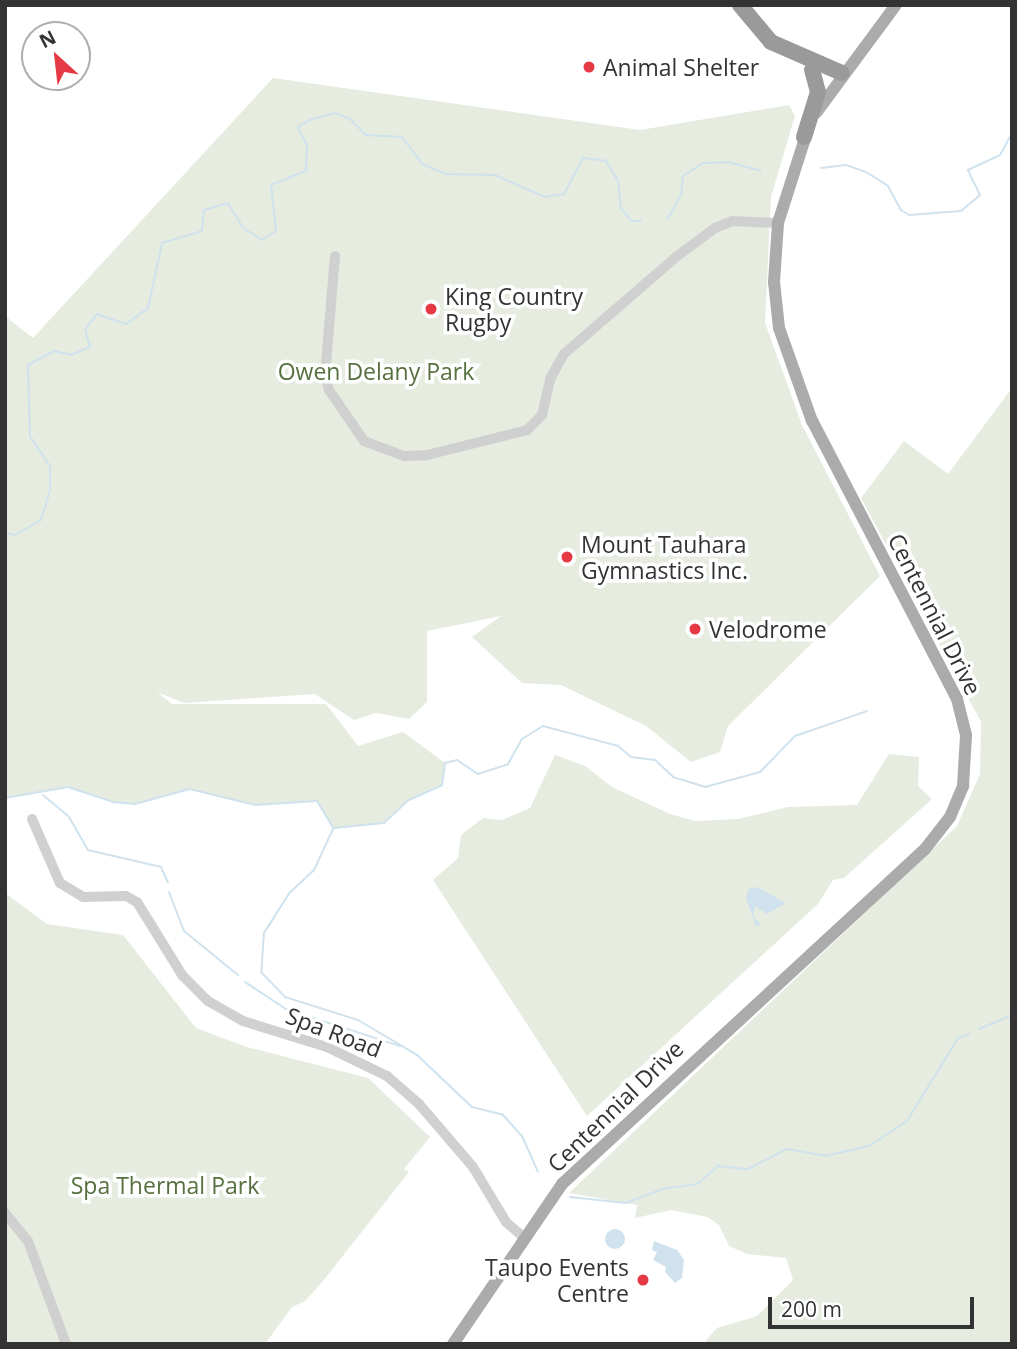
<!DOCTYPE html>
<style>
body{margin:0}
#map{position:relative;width:1017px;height:1349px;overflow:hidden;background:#fff;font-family:"Open Sans",sans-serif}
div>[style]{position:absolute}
.green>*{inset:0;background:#e6ecdf}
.water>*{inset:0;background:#cfe2ee}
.round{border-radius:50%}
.stream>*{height:2px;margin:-1px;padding:0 1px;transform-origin:1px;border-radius:1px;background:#cfe2ee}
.minor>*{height:10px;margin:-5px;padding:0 5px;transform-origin:5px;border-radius:5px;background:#d0d0d0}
.major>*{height:12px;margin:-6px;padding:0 6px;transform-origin:6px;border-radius:6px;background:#ababab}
.highway>*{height:16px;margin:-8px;padding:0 8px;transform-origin:8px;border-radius:8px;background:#9a9a9a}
.dots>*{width:19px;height:19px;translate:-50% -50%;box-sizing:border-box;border:4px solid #fff;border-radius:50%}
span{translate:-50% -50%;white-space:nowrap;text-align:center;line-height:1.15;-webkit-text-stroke:7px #fff;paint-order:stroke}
.poi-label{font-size:23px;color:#333}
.left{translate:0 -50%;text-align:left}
.right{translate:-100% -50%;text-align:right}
.park-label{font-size:23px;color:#56703f}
.street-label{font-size:23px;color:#333}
.frame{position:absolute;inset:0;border:7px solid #333;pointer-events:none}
.north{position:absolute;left:21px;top:21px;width:70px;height:70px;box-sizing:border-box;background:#fff;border:2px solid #adadad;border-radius:50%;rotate:333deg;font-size:19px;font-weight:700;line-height:28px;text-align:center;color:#333}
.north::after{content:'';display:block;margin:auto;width:24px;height:32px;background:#e63946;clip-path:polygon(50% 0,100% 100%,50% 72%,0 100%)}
.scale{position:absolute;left:768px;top:1297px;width:206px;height:32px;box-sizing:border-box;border:4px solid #333;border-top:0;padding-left:9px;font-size:21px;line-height:24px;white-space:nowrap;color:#333;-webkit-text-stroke:5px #fff;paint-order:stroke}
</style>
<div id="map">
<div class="green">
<i style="clip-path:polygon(273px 78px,640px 130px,789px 105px,795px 116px,771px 197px,765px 323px,802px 425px,880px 576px,728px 726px,720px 752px,691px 762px,646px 726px,561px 685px,522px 683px,472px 637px,501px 616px,427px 631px,427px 702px,409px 719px,376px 713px,354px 720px,315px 694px,184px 703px,157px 692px,172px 704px,326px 704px,358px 746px,403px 732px,445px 763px,442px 785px,409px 800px,384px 823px,334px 828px,317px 801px,255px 805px,190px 789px,135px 804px,113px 802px,68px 787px,5px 798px,5px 316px,33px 338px)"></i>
<i style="clip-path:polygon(1012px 388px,1012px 1344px,703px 1344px,717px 1328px,757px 1316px,793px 1280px,786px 1258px,747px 1254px,729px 1246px,719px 1225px,707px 1217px,671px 1210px,635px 1218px,637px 1205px,569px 1193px,957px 826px,980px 774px,981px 722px,861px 498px,904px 441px,948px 474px)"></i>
<i style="clip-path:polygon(889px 754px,919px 757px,918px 786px,932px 799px,844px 878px,833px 880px,818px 904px,587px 1116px,433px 880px,458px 858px,461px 835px,483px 818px,502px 820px,530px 808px,555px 755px,585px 766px,612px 787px,670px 814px,695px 821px,738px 819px,788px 807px,857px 805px)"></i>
<i style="clip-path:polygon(5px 893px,47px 924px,123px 935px,196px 1028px,247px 1047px,368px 1078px,430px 1137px,404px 1169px,409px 1172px,323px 1281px,305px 1301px,292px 1307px,265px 1344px,5px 1344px)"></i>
</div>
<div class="water">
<i style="clip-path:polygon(757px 887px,786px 903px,767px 914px,755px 906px,753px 917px,761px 924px,756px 927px,746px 898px,748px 889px)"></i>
<i class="round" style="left:605px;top:1229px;width:20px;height:20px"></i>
<i style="clip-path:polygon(654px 1241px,677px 1250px,684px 1260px,682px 1278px,675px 1283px,665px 1272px,666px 1267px,653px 1260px,657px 1252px,652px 1250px)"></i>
</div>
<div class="stream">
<i style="left:821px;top:168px;width:25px;rotate:-7deg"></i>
<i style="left:846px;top:165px;width:21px;rotate:19deg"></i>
<i style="left:866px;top:172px;width:26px;rotate:32deg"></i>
<i style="left:888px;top:186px;width:27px;rotate:62deg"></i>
<i style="left:901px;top:210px;width:9px;rotate:32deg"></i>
<i style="left:909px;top:215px;width:52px;rotate:-4.4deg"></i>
<i style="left:961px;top:211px;width:25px;rotate:-40deg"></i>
<i style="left:980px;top:195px;width:28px;rotate:-116deg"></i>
<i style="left:968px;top:170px;width:35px;rotate:-25deg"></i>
<i style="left:1000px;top:155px;width:25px;rotate:-61deg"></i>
<i style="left:668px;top:219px;width:27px;rotate:-62deg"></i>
<i style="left:681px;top:195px;width:19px;rotate:-84deg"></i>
<i style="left:683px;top:176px;width:24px;rotate:-33deg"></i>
<i style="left:703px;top:163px;width:25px;rotate:-2deg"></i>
<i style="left:728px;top:162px;width:34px;rotate:15deg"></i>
<i style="left:5px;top:533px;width:10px;rotate:11deg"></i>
<i style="left:15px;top:535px;width:30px;rotate:-30deg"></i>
<i style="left:41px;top:520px;width:30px;rotate:-73deg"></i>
<i style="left:50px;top:491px;width:25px;rotate:-90deg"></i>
<i style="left:50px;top:466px;width:36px;rotate:-124deg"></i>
<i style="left:30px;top:436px;width:71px;rotate:-91.6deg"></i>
<i style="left:28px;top:365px;width:30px;rotate:-28deg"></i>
<i style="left:54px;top:351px;width:17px;rotate:13deg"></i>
<i style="left:71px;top:355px;width:21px;rotate:-23deg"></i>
<i style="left:90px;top:347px;width:18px;rotate:-106deg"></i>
<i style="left:85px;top:330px;width:20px;rotate:-53deg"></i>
<i style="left:97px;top:314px;width:31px;rotate:19deg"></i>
<i style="left:126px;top:324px;width:27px;rotate:-36deg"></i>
<i style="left:148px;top:308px;width:66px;rotate:-77.8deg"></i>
<i style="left:162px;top:243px;width:42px;rotate:-16.7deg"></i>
<i style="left:202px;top:231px;width:21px;rotate:-85deg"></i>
<i style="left:204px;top:210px;width:25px;rotate:-16deg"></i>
<i style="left:228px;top:203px;width:29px;rotate:59deg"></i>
<i style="left:243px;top:228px;width:22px;rotate:32deg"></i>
<i style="left:262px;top:240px;width:17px;rotate:-33deg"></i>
<i style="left:276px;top:231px;width:46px;rotate:-96.2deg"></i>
<i style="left:271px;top:185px;width:38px;rotate:-22deg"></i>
<i style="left:306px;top:171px;width:26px;rotate:-88deg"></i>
<i style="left:307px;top:145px;width:20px;rotate:-117deg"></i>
<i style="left:298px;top:127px;width:13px;rotate:-32deg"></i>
<i style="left:309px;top:120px;width:27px;rotate:-15deg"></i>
<i style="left:335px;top:113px;width:16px;rotate:22deg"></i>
<i style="left:350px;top:119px;width:23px;rotate:45deg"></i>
<i style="left:366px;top:135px;width:36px;rotate:3deg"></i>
<i style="left:402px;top:137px;width:34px;rotate:53deg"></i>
<i style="left:422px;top:164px;width:25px;rotate:23deg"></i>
<i style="left:445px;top:174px;width:50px;rotate:1.1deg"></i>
<i style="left:495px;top:175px;width:55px;rotate:23.7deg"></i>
<i style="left:545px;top:197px;width:19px;rotate:-9deg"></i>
<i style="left:564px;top:194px;width:41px;rotate:-62.2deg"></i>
<i style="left:583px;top:158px;width:23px;rotate:7deg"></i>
<i style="left:606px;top:161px;width:23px;rotate:59deg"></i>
<i style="left:618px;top:181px;width:27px;rotate:84deg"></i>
<i style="left:621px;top:208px;width:16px;rotate:52deg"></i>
<i style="left:631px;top:221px;width:10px"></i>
<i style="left:43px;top:795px;width:34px;rotate:40deg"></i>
<i style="left:69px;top:817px;width:38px;rotate:60deg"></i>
<i style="left:88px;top:850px;width:75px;rotate:13.1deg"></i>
<i style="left:161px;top:867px;width:17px;rotate:66deg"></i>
<i style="left:5px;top:798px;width:64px;rotate:-9.9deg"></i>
<i style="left:68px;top:787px;width:47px;rotate:18.4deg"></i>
<i style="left:113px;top:802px;width:22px;rotate:5deg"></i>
<i style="left:135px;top:804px;width:57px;rotate:-15.3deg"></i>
<i style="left:190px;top:789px;width:67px;rotate:13.8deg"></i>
<i style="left:255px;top:805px;width:62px;rotate:-3.7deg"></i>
<i style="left:317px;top:801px;width:31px;rotate:59deg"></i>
<i style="left:334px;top:828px;width:50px;rotate:-5.7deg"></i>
<i style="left:384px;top:823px;width:34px;rotate:-43deg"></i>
<i style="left:409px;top:800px;width:36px;rotate:-24deg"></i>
<i style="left:442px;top:785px;width:22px;rotate:-82deg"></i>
<i style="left:445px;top:763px;width:12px;rotate:-14deg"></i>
<i style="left:457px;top:760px;width:25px;rotate:34deg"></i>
<i style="left:478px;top:774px;width:32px;rotate:-18deg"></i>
<i style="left:508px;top:764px;width:29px;rotate:-61deg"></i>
<i style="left:522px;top:739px;width:25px;rotate:-32deg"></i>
<i style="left:543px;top:726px;width:78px;rotate:14.9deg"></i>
<i style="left:618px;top:746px;width:17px;rotate:40deg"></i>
<i style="left:631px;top:757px;width:24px;rotate:7deg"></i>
<i style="left:655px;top:760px;width:25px;rotate:43deg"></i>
<i style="left:673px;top:777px;width:34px;rotate:17deg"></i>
<i style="left:705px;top:787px;width:57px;rotate:-15.3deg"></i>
<i style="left:760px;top:772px;width:50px;rotate:-45.8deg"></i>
<i style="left:795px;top:736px;width:76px;rotate:-19.1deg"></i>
<i style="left:333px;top:829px;width:45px;rotate:114.9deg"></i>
<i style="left:314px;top:870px;width:33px;rotate:137deg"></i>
<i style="left:290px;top:892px;width:49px;rotate:122.4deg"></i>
<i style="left:264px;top:933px;width:39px;rotate:94deg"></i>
<i style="left:261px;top:972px;width:35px;rotate:46deg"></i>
<i style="left:285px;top:997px;width:77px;rotate:17.5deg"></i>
<i style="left:358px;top:1020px;width:69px;rotate:30.7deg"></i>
<i style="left:417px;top:1055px;width:76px;rotate:43.4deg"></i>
<i style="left:472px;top:1107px;width:32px;rotate:14deg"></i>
<i style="left:503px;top:1115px;width:28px;rotate:48deg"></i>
<i style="left:522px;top:1136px;width:39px;rotate:66deg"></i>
<i style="left:169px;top:892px;width:42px;rotate:69deg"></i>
<i style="left:184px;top:931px;width:70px;rotate:39.2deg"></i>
<i style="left:245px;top:982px;width:49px;rotate:33.4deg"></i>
<i style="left:286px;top:1009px;width:120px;rotate:18deg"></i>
<i style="left:979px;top:1029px;width:36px;rotate:-23deg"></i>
<i style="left:570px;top:1197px;width:56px;rotate:6.1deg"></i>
<i style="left:626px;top:1203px;width:39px;rotate:-21deg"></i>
<i style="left:662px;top:1189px;width:35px;rotate:-8deg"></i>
<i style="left:697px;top:1184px;width:28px;rotate:-41deg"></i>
<i style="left:718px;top:1166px;width:30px;rotate:6deg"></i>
<i style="left:748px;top:1169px;width:44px;rotate:-27.1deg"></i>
<i style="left:787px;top:1149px;width:39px;rotate:10deg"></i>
<i style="left:825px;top:1156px;width:45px;rotate:-12.8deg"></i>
<i style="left:869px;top:1146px;width:45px;rotate:-33.3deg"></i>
<i style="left:907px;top:1121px;width:97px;rotate:-58.4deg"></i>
<i style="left:958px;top:1038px;width:12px;rotate:-20deg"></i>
</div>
<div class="minor">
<i style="left:335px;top:256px;width:118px;rotate:94.8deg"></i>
<i style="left:325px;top:374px;width:16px;rotate:76deg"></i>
<i style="left:329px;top:390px;width:62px;rotate:55.5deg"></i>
<i style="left:364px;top:441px;width:43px;rotate:20.6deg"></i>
<i style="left:404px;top:456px;width:23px;rotate:-2deg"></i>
<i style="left:427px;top:455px;width:103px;rotate:-14deg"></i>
<i style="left:527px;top:430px;width:21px;rotate:-45deg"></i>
<i style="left:542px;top:415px;width:37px;rotate:-77deg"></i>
<i style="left:550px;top:379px;width:29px;rotate:-61deg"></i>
<i style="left:564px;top:354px;width:148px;rotate:-40.9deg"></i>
<i style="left:676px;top:257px;width:49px;rotate:-36.6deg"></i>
<i style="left:715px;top:228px;width:18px;rotate:-22deg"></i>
<i style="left:732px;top:221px;width:46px;rotate:2.5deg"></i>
<i style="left:32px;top:819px;width:70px;rotate:66.4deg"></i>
<i style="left:60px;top:883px;width:27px;rotate:31deg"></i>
<i style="left:83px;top:897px;width:43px;rotate:-1.3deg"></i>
<i style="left:126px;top:896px;width:13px;rotate:29deg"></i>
<i style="left:137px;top:902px;width:86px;rotate:58.3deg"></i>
<i style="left:182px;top:975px;width:37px;rotate:45deg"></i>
<i style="left:208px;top:1001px;width:40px;rotate:29.7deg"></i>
<i style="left:243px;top:1021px;width:88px;rotate:17.2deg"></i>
<i style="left:327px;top:1047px;width:67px;rotate:25.8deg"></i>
<i style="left:387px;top:1076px;width:43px;rotate:41.2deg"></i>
<i style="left:419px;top:1104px;width:83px;rotate:49.4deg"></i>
<i style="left:473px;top:1167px;width:64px;rotate:59deg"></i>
<i style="left:506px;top:1222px;width:23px;rotate:41deg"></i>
<i style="left:5px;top:1213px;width:36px;rotate:51deg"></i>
<i style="left:28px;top:1241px;width:110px;rotate:69.7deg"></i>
</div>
<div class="major">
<i style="left:816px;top:113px;width:134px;rotate:-53.5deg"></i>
<i style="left:453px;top:1344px;width:194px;rotate:-55.7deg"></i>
<i style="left:562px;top:1184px;width:494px;rotate:-42.7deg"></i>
<i style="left:925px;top:849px;width:41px;rotate:-52deg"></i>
<i style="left:950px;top:817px;width:34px;rotate:-67deg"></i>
<i style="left:963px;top:786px;width:51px;rotate:-86.6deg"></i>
<i style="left:966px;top:735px;width:37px;rotate:-104deg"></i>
<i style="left:957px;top:699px;width:314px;rotate:-117.5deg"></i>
<i style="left:812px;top:421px;width:99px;rotate:-109.5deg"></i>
<i style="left:779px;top:328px;width:46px;rotate:-96.2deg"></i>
<i style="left:774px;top:282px;width:59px;rotate:-86.1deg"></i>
<i style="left:778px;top:223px;width:99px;rotate:-72.3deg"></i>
</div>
<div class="highway">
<i style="left:740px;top:5px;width:48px;rotate:50deg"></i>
<i style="left:771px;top:42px;width:77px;rotate:23.6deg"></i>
<i style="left:804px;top:137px;width:47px;rotate:-72.7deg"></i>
<i style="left:818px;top:92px;width:23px;rotate:-105deg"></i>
</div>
<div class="dots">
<i style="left:589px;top:67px;background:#e63946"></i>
<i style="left:431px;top:309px;background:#e63946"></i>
<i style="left:567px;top:557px;background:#e63946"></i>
<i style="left:695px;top:629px;background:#e63946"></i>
<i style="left:643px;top:1280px;background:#e63946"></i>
</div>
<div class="poi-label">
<span class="left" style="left:603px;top:67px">Animal Shelter</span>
<span class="left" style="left:445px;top:309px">King Country<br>Rugby</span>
<span class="left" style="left:581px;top:557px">Mount Tauhara<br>Gymnastics Inc.</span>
<span class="left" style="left:709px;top:629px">Velodrome</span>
<span class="right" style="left:629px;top:1280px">Taupo Events<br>Centre</span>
</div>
<div class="park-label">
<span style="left:376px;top:371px">Owen Delany Park</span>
<span style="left:165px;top:1185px">Spa Thermal Park</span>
</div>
<div class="street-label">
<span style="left:935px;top:614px;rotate:63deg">Centennial Drive</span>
<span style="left:334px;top:1032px;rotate:21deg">Spa Road</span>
<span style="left:615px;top:1106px;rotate:-44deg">Centennial Drive</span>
</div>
<div class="frame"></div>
<div class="north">N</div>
<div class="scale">200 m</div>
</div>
